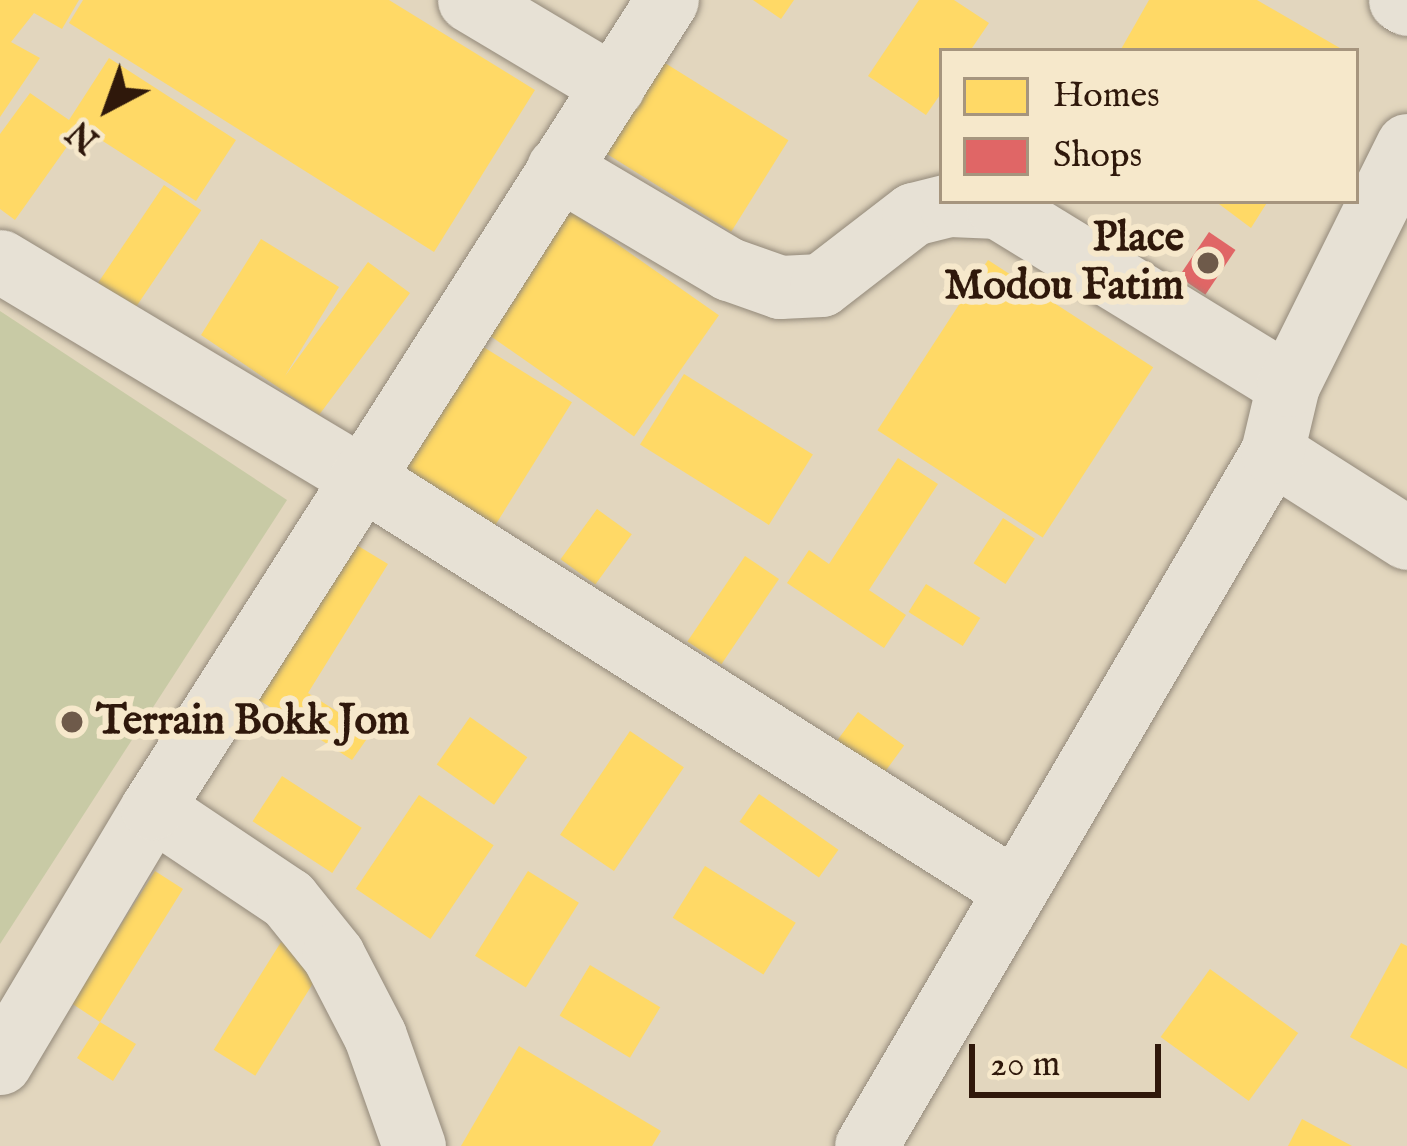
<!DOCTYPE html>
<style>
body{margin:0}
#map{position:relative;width:1407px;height:1146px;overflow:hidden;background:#e2d6be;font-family:"IM FELL English",serif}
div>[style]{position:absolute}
.green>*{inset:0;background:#c8caa5}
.homes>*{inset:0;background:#ffd966;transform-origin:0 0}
.shops>*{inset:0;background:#e06666;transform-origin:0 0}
.roads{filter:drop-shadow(0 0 3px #93897a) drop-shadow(0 0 3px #93897a)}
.minor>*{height:63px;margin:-31.5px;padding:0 31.5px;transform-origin:31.5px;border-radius:31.5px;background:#e7e1d5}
.dots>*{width:33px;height:33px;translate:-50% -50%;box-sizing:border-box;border:6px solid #f6e8cb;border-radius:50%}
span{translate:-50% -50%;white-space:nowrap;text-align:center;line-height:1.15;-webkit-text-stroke:12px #f6e8cb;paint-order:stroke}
.poi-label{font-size:42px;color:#2f180b;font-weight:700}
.right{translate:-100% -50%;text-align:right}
.left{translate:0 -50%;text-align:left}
.legend{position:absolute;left:939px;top:48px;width:420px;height:156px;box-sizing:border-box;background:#f6e8cb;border:3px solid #a6957e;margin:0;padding:15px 21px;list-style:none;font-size:36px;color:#2f180b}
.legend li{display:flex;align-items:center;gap:24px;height:60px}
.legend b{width:60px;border:3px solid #a6957e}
.north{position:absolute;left:48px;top:48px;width:120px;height:120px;-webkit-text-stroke:9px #f6e8cb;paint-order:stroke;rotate:221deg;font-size:33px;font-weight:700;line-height:48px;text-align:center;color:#2f180b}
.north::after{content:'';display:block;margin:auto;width:42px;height:54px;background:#2f180b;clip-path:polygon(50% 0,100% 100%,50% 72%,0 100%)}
.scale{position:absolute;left:969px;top:1044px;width:192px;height:54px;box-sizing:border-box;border:6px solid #2f180b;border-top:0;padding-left:15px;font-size:36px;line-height:42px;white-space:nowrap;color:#2f180b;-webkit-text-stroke:9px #f6e8cb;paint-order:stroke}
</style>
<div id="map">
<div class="green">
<i style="clip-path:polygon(0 311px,287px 500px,0 944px)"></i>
</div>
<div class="homes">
<i style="clip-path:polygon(0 0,79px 0,62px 29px,34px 13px,11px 42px,40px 58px,0 117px)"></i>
<i style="clip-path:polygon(83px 0,389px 0,535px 90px,434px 252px,69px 23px)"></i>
<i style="clip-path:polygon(753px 0,794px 0,781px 19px)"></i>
<i style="clip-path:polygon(919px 0,954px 0,989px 23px,970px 51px,942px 51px,942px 92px,926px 115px,868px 76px)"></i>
<i style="clip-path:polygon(1149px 0,1257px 0,1345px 51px,1120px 51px)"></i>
<i style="clip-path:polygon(109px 58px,236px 140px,196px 201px,81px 127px,15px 220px,0 209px,0 134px,30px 93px,69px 120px)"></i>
<i style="left:657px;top:58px;width:155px;height:108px;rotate:32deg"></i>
<i style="left:164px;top:185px;width:45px;height:119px;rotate:34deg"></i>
<i style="clip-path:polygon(1215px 201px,1268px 201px,1251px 228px)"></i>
<i style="left:560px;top:204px;width:194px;height:148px;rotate:35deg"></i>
<i style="clip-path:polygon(261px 239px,339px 287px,285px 376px,368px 262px,410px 293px,319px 415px,201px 335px)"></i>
<i style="left:988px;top:260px;width:197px;height:203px;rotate:33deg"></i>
<i style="left:477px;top:343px;width:112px;height:151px;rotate:32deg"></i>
<i style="left:684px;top:374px;width:152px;height:83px;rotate:32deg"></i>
<i style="clip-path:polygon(898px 458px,938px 484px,869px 590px,906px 615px,884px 648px,787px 583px,809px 550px,829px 564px)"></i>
<i style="left:597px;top:509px;width:43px;height:62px;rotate:36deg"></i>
<i style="left:1003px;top:518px;width:38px;height:54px;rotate:33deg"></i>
<i style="clip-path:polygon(350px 541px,388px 564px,308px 693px,371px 733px,352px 760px,253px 696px)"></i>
<i style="left:745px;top:556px;width:41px;height:103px;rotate:34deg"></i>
<i style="left:926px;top:584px;width:64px;height:33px;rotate:32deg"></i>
<i style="left:858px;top:712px;width:57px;height:44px;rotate:36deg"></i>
<i style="left:470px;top:717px;width:70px;height:58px;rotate:35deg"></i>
<i style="left:630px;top:731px;width:65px;height:125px;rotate:34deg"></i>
<i style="left:282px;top:776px;width:95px;height:54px;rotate:33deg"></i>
<i style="left:759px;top:794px;width:97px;height:34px;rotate:35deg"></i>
<i style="left:419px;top:795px;width:90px;height:113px;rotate:34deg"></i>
<i style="left:705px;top:866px;width:107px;height:61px;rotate:32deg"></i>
<i style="clip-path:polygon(155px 871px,183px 889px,100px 1022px,136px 1044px,113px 1081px,77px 1058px,100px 1022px,71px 1003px)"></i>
<i style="left:528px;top:871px;width:60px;height:100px;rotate:32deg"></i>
<i style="left:281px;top:942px;width:49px;height:127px;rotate:32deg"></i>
<i style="clip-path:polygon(1401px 943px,1407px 946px,1407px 1069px,1350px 1037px)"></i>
<i style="left:590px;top:965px;width:82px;height:59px;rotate:31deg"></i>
<i style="left:1210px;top:969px;width:109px;height:84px;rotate:36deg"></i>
<i style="clip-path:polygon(519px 1046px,661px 1131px,652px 1146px,461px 1146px)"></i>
<i style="clip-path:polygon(1302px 1119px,1352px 1146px,1288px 1146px)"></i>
</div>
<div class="shops">
<i style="left:1209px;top:232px;width:32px;height:54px;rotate:34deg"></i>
</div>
<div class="roads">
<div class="minor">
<i style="left:469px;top:0;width:168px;rotate:30.8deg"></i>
<i style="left:1400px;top:0;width:8px;rotate:30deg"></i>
<i style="left:558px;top:168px;width:199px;rotate:30.6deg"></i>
<i style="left:729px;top:269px;width:54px;rotate:19.4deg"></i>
<i style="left:780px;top:287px;width:41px;rotate:-2.8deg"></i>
<i style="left:821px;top:285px;width:116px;rotate:-37.7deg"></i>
<i style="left:913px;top:214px;width:38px;rotate:-14deg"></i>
<i style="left:950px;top:205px;width:48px;rotate:2.4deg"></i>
<i style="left:998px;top:207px;width:340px;rotate:31.5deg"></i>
<i style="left:0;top:261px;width:421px;rotate:30.9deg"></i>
<i style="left:361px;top:477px;width:773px;rotate:32.27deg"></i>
<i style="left:1272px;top:452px;width:160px;rotate:32.5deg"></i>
<i style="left:152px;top:808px;width:164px;rotate:33.8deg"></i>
<i style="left:288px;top:899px;width:72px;rotate:51.2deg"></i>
<i style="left:333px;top:955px;width:91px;rotate:62.6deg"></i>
<i style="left:375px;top:1036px;width:117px;rotate:70.5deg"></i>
<i style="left:0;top:1063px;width:297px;rotate:-59.2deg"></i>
<i style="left:152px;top:808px;width:958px;rotate:-57.49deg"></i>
<i style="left:866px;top:1146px;width:804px;rotate:-59.67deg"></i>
<i style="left:1272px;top:452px;width:69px;rotate:-76.6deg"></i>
<i style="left:1288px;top:385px;width:268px;rotate:-63.6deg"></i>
</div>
</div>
<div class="dots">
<i style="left:1208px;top:263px;background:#6e5a4a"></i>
<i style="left:72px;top:722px;background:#6e5a4a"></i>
</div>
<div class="poi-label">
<span class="right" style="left:1184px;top:263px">Place<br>Modou Fatim</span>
<span class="left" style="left:96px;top:722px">Terrain Bokk Jom</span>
</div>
<ul class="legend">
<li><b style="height:33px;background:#ffd966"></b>Homes</li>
<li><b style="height:33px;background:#e06666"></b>Shops</li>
</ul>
<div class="north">N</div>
<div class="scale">20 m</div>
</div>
